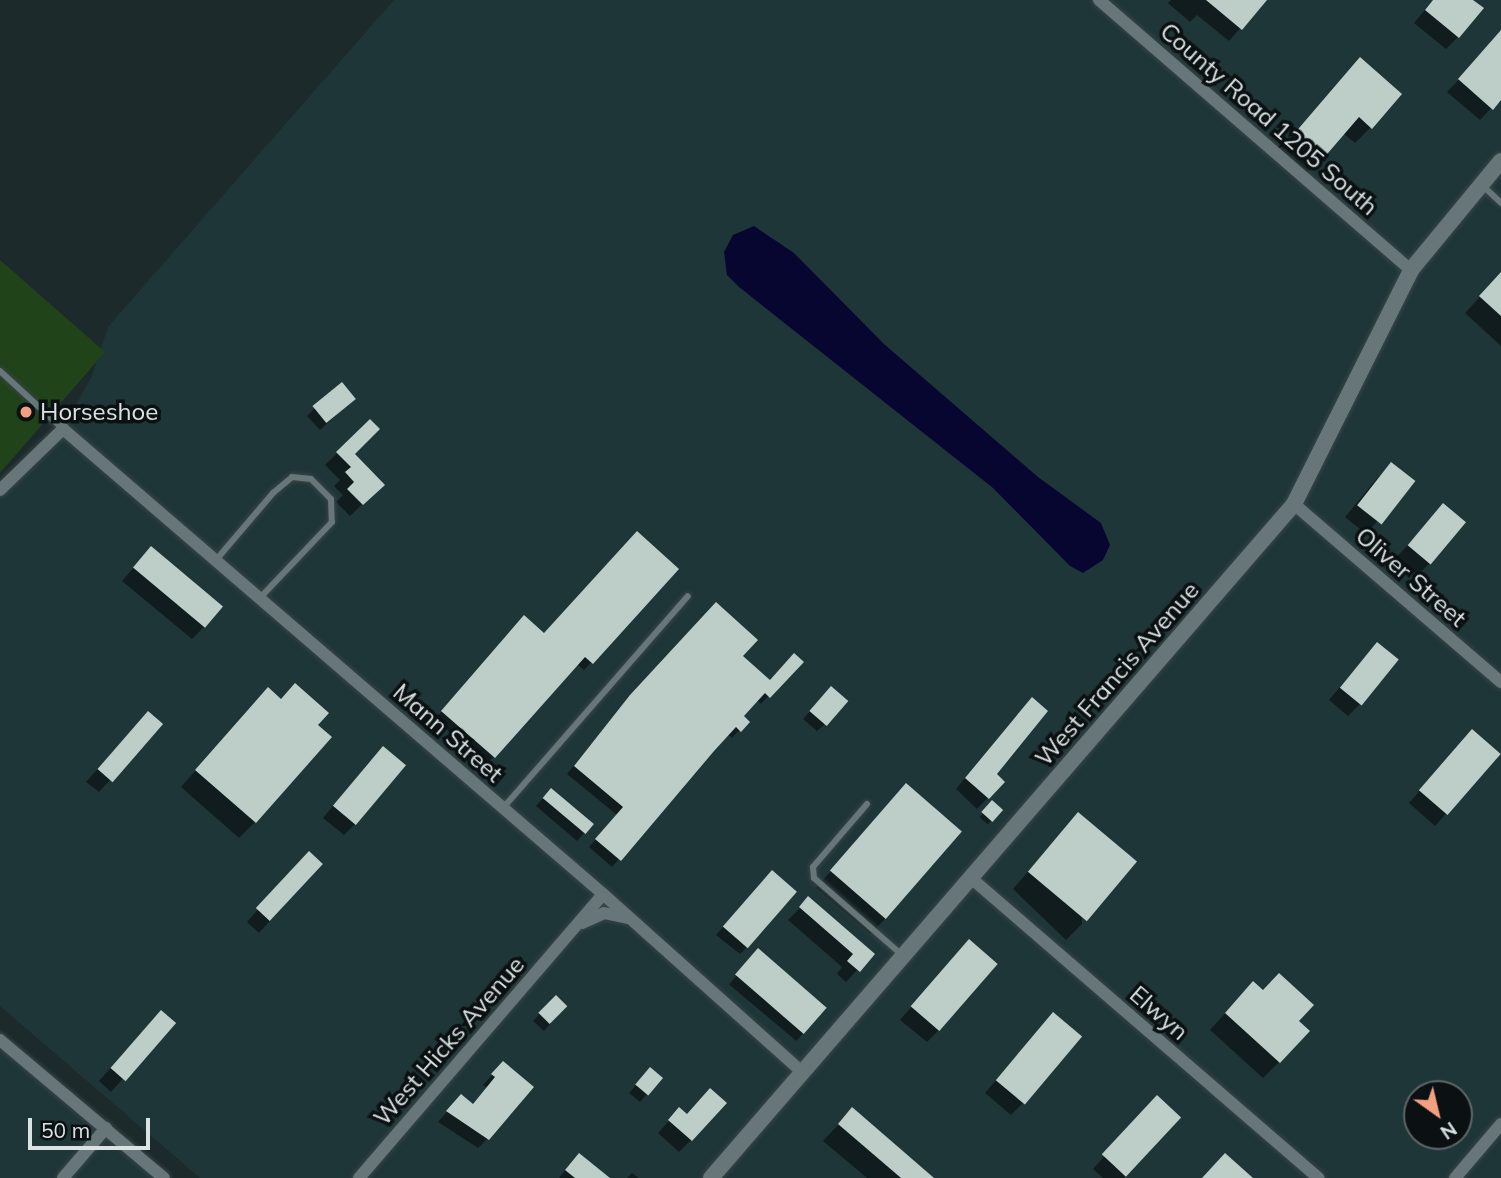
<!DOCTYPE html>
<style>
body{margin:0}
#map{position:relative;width:1501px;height:1178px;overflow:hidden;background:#1c2a2c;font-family:Mulish,sans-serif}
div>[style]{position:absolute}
.built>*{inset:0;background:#1f3639}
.green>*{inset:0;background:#20431a}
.water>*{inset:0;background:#070631}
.shadow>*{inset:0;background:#0007;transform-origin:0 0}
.building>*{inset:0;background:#bdcec8;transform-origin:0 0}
.roads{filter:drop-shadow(0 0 2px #394446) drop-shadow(0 0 2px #394446)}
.service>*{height:6px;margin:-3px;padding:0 3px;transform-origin:3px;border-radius:3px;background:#677779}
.minor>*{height:12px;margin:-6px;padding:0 6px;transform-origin:6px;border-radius:6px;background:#677779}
.tertiary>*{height:16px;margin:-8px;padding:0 8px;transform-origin:8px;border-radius:8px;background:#677779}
.dots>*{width:19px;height:19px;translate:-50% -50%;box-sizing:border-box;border:4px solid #0b1112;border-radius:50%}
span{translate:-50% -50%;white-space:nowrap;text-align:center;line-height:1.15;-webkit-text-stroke:7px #0b1112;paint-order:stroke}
.street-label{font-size:24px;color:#dae2e4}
.poi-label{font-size:24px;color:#dae2e4}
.left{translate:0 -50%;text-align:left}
.north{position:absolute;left:1403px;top:1080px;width:70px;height:70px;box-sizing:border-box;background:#0b1112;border:2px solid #5e6566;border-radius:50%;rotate:146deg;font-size:19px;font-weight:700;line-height:28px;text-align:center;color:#dae2e4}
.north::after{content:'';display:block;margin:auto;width:24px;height:32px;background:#f3a082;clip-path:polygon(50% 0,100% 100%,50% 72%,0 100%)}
.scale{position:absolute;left:28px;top:1118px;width:122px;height:32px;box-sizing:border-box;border:4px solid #dae2e4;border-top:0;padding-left:9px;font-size:21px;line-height:24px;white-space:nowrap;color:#dae2e4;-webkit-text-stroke:5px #0b1112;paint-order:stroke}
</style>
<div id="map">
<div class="built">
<i style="clip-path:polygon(evenodd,394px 0,1501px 0,1501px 1178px,200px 1178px,0 1006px,0 496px,73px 410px,92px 376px,108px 327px,394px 0,1417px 1094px,1459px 1094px,1459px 1136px,1417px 1136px,1417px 1094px)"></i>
<i style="clip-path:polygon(0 1030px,172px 1178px,0 1178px)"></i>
</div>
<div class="green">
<i style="clip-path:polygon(0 260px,105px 352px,0 473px)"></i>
</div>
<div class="water">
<i style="clip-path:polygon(754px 226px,794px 253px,884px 344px,1038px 477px,1101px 523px,1110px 545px,1103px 560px,1083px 573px,1070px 566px,993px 488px,739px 287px,727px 275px,724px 252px,733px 235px)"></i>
</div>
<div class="shadow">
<i style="clip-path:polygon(1171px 0,1265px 0,1229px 41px,1197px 15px,1190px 22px,1168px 3px)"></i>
<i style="clip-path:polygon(1433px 0,1471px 0,1458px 37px,1446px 49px,1414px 23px)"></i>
<i style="clip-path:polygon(1501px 36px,1501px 98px,1480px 120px,1447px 92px)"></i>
<i style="clip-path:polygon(1344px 76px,1371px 127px,1355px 143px,1343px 133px,1305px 175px,1278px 152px)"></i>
<i style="clip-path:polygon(1501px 274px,1501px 346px,1465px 313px)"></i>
<i style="clip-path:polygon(346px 406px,320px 430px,307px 416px,315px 408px)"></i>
<i style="clip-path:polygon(370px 421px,352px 454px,382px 485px,350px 516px,336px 502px,343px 495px,334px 486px,340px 480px,325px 465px)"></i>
<i style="clip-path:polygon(1379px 476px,1412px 482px,1366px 534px,1345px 517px)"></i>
<i style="clip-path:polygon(1443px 505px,1430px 563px,1418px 575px,1397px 557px)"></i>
<i style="clip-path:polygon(151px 548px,204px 627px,192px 639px,122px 581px)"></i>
<i style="clip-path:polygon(677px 569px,584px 670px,577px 664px,486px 765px,435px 719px,516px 625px,544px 635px)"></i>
<i style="clip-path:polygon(741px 656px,769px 682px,801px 662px,761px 704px,757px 700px,741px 717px,747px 722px,732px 738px,727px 734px,612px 867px,589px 847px,617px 815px,567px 774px,623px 705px)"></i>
<i style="clip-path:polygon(1366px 656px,1360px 704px,1348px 716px,1329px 700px)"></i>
<i style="clip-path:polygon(824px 696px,825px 724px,817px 731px,803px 719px)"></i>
<i style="clip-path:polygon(252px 706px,316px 725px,255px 822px,239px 838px,181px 787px)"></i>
<i style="clip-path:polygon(1022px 710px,994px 774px,1003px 782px,977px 809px,956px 789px)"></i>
<i style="clip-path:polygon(137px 725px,110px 780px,99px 792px,86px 782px)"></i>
<i style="clip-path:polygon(1460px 744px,1499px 754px,1435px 826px,1409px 803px)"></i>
<i style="clip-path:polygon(371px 760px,355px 824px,344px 835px,323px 818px)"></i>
<i style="clip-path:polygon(906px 786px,886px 918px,870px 934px,816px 888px)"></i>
<i style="clip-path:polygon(543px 798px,592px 824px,577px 841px,536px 806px)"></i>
<i style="left:992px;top:803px;width:11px;height:19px;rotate:41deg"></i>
<i style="clip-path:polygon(1078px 814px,1082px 924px,1066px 940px,1013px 889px)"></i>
<i style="clip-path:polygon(321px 864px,259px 933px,247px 922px,297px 865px)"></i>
<i style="clip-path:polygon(764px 880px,747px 947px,740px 954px,716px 935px)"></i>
<i style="clip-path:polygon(809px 899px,872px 954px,846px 982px,837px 974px,842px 967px,788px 920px)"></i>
<i style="left:758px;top:950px;width:88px;height:45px;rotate:40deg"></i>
<i style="clip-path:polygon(957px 954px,938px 1031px,927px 1042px,900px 1020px)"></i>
<i style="clip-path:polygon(1263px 992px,1297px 1021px,1279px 1062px,1263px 1078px,1210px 1030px,1238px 999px)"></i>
<i style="clip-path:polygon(548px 1005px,551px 1023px,544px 1031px,533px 1021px)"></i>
<i style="clip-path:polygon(173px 1023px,111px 1092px,99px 1081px,149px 1025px)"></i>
<i style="clip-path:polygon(1042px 1026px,1023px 1103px,1011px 1115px,985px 1093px)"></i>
<i style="clip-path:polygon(503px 1063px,488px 1138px,478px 1148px,438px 1122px,451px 1107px,472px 1106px,487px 1088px,483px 1085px)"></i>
<i style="clip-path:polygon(643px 1077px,661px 1078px,640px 1102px,629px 1093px)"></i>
<i style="clip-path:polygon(679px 1110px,691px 1140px,679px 1152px,658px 1133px)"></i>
<i style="clip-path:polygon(852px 1110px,932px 1178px,867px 1178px,823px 1141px)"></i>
<i style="clip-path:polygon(1145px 1110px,1179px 1117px,1124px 1178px,1103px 1178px,1093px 1169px)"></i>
<i style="clip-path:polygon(569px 1165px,607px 1178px,559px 1178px)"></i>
<i style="clip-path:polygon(632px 1173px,639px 1178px,627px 1178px)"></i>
</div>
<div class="building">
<i style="clip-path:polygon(1206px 0,1267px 0,1242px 30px)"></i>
<i style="clip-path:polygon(1433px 0,1473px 0,1484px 8px,1459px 38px,1425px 10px)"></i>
<i style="clip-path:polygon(1501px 30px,1501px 100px,1493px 110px,1458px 79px)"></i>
<i style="clip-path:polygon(1360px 57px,1402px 94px,1372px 129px,1359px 117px,1322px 160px,1293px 135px)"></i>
<i style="clip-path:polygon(1501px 272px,1501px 316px,1479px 296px)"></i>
<i style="left:342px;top:382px;width:22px;height:38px;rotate:51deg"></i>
<i style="clip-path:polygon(370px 419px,380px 429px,355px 454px,385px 485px,363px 505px,347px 489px,354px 482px,345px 472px,351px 467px,336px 452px)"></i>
<i style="left:1391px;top:462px;width:31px;height:55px;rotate:38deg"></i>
<i style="left:1443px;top:503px;width:30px;height:55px;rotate:40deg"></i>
<i style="clip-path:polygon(637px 531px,679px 569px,593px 664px,585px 657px,495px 758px,441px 711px,524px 615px,544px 633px)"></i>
<i style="left:151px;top:546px;width:94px;height:28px;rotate:40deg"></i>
<i style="clip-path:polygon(716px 602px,758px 640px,743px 656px,770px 680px,794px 653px,804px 662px,770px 698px,765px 693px,744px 716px,750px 722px,741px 732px,736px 727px,714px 751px,621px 861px,595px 839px,623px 807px,574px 766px,630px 695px)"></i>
<i style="left:1377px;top:642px;width:28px;height:59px;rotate:39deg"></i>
<i style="clip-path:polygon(295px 683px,329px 713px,318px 725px,332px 737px,256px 823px,195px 770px,268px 687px,281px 699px)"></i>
<i style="left:831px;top:686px;width:23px;height:33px;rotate:41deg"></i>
<i style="clip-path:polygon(1032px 697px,1048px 711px,997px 774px,1005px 782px,989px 799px,965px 778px)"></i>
<i style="left:148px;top:711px;width:20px;height:77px;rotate:41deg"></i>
<i style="left:1472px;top:729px;width:38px;height:81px;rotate:41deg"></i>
<i style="left:383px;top:746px;width:30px;height:78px;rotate:40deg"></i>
<i style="left:906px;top:783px;width:74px;height:116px;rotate:41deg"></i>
<i style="left:551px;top:788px;width:56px;height:13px;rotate:40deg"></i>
<i style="left:992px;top:800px;width:15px;height:16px;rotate:42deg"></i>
<i style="left:1078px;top:812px;width:77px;height:78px;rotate:40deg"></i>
<i style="left:309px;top:851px;width:19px;height:78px;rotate:43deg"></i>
<i style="left:772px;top:870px;width:33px;height:75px;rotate:41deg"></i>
<i style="clip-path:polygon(808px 896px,875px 954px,860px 972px,847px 961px,853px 954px,799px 907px)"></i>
<i style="left:969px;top:939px;width:38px;height:89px;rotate:41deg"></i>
<i style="left:758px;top:948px;width:91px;height:35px;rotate:41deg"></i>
<i style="clip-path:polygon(1279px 973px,1314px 1005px,1299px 1021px,1310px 1031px,1280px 1063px,1225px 1013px,1253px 981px,1263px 990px)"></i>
<i style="left:556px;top:995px;width:16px;height:25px;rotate:45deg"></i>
<i style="left:161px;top:1010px;width:20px;height:77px;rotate:41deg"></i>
<i style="left:1053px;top:1012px;width:38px;height:89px;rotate:40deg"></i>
<i style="clip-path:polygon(503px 1061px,534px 1087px,489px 1140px,446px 1111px,461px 1094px,473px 1104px,495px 1077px,491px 1074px)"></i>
<i style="left:650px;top:1067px;width:17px;height:23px;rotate:40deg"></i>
<i style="clip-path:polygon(710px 1088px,727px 1103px,692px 1141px,668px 1120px,679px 1107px,687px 1114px)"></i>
<i style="left:1157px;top:1095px;width:33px;height:81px;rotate:43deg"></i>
<i style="clip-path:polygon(852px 1107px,934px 1178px,901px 1178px,838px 1124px)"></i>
<i style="clip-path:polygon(579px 1153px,610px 1178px,575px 1178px,565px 1170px)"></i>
<i style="clip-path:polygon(1225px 1153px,1253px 1178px,1202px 1178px)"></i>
</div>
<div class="roads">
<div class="service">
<i style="left:1483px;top:186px;width:25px;rotate:43deg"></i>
<i style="left:0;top:371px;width:86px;rotate:42.6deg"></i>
<i style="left:216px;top:560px;width:88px;rotate:-49.6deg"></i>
<i style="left:273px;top:493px;width:25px;rotate:-40deg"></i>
<i style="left:292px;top:477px;width:19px;rotate:6deg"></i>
<i style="left:311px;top:479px;width:28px;rotate:45deg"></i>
<i style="left:331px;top:499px;width:23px;rotate:88deg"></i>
<i style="left:332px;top:522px;width:105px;rotate:133.5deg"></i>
<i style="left:867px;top:804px;width:83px;rotate:130.6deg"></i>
<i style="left:813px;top:867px;width:11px;rotate:85deg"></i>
<i style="left:814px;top:878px;width:117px;rotate:41.2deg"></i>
<i style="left:503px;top:808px;width:281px;rotate:-48.9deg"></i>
</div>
<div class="minor">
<i style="left:1099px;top:0;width:413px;rotate:40.9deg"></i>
<i style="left:0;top:490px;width:88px;rotate:-44.1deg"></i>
<i style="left:63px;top:429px;width:713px;rotate:40.73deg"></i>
<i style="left:603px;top:894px;width:268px;rotate:41.8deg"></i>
<i style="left:1294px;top:504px;width:273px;rotate:40.7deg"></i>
<i style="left:971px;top:878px;width:459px;rotate:40.8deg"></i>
<i style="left:582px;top:923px;width:24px;rotate:-24deg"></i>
<i style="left:604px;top:913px;width:24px;rotate:12deg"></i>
<i style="left:0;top:1040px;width:214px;rotate:40.1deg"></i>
<i style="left:63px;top:1178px;width:66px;rotate:-49.3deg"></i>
<i style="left:359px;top:1178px;width:374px;rotate:-49.3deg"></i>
<i style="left:1455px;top:1178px;width:71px;rotate:-49.6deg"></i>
</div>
<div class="tertiary">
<i style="left:711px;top:1178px;width:891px;rotate:-49.14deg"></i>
<i style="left:1294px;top:504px;width:262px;rotate:-63.4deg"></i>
<i style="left:1411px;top:270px;width:141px;rotate:-50.5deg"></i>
</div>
</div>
<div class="dots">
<i style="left:26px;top:412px;background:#f3a082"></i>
</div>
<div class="street-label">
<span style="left:1269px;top:119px;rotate:41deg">County Road 1205 South</span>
<span style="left:1411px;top:577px;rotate:41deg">Oliver Street</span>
<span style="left:1117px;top:674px;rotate:-49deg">West Francis Avenue</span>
<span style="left:448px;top:733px;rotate:41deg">Mann Street</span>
<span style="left:1159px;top:1013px;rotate:41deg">Elwyn</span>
<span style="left:449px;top:1041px;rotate:-49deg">West Hicks Avenue</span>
</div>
<div class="poi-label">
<span class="left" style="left:40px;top:412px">Horseshoe</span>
</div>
<div class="north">N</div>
<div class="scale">50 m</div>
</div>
